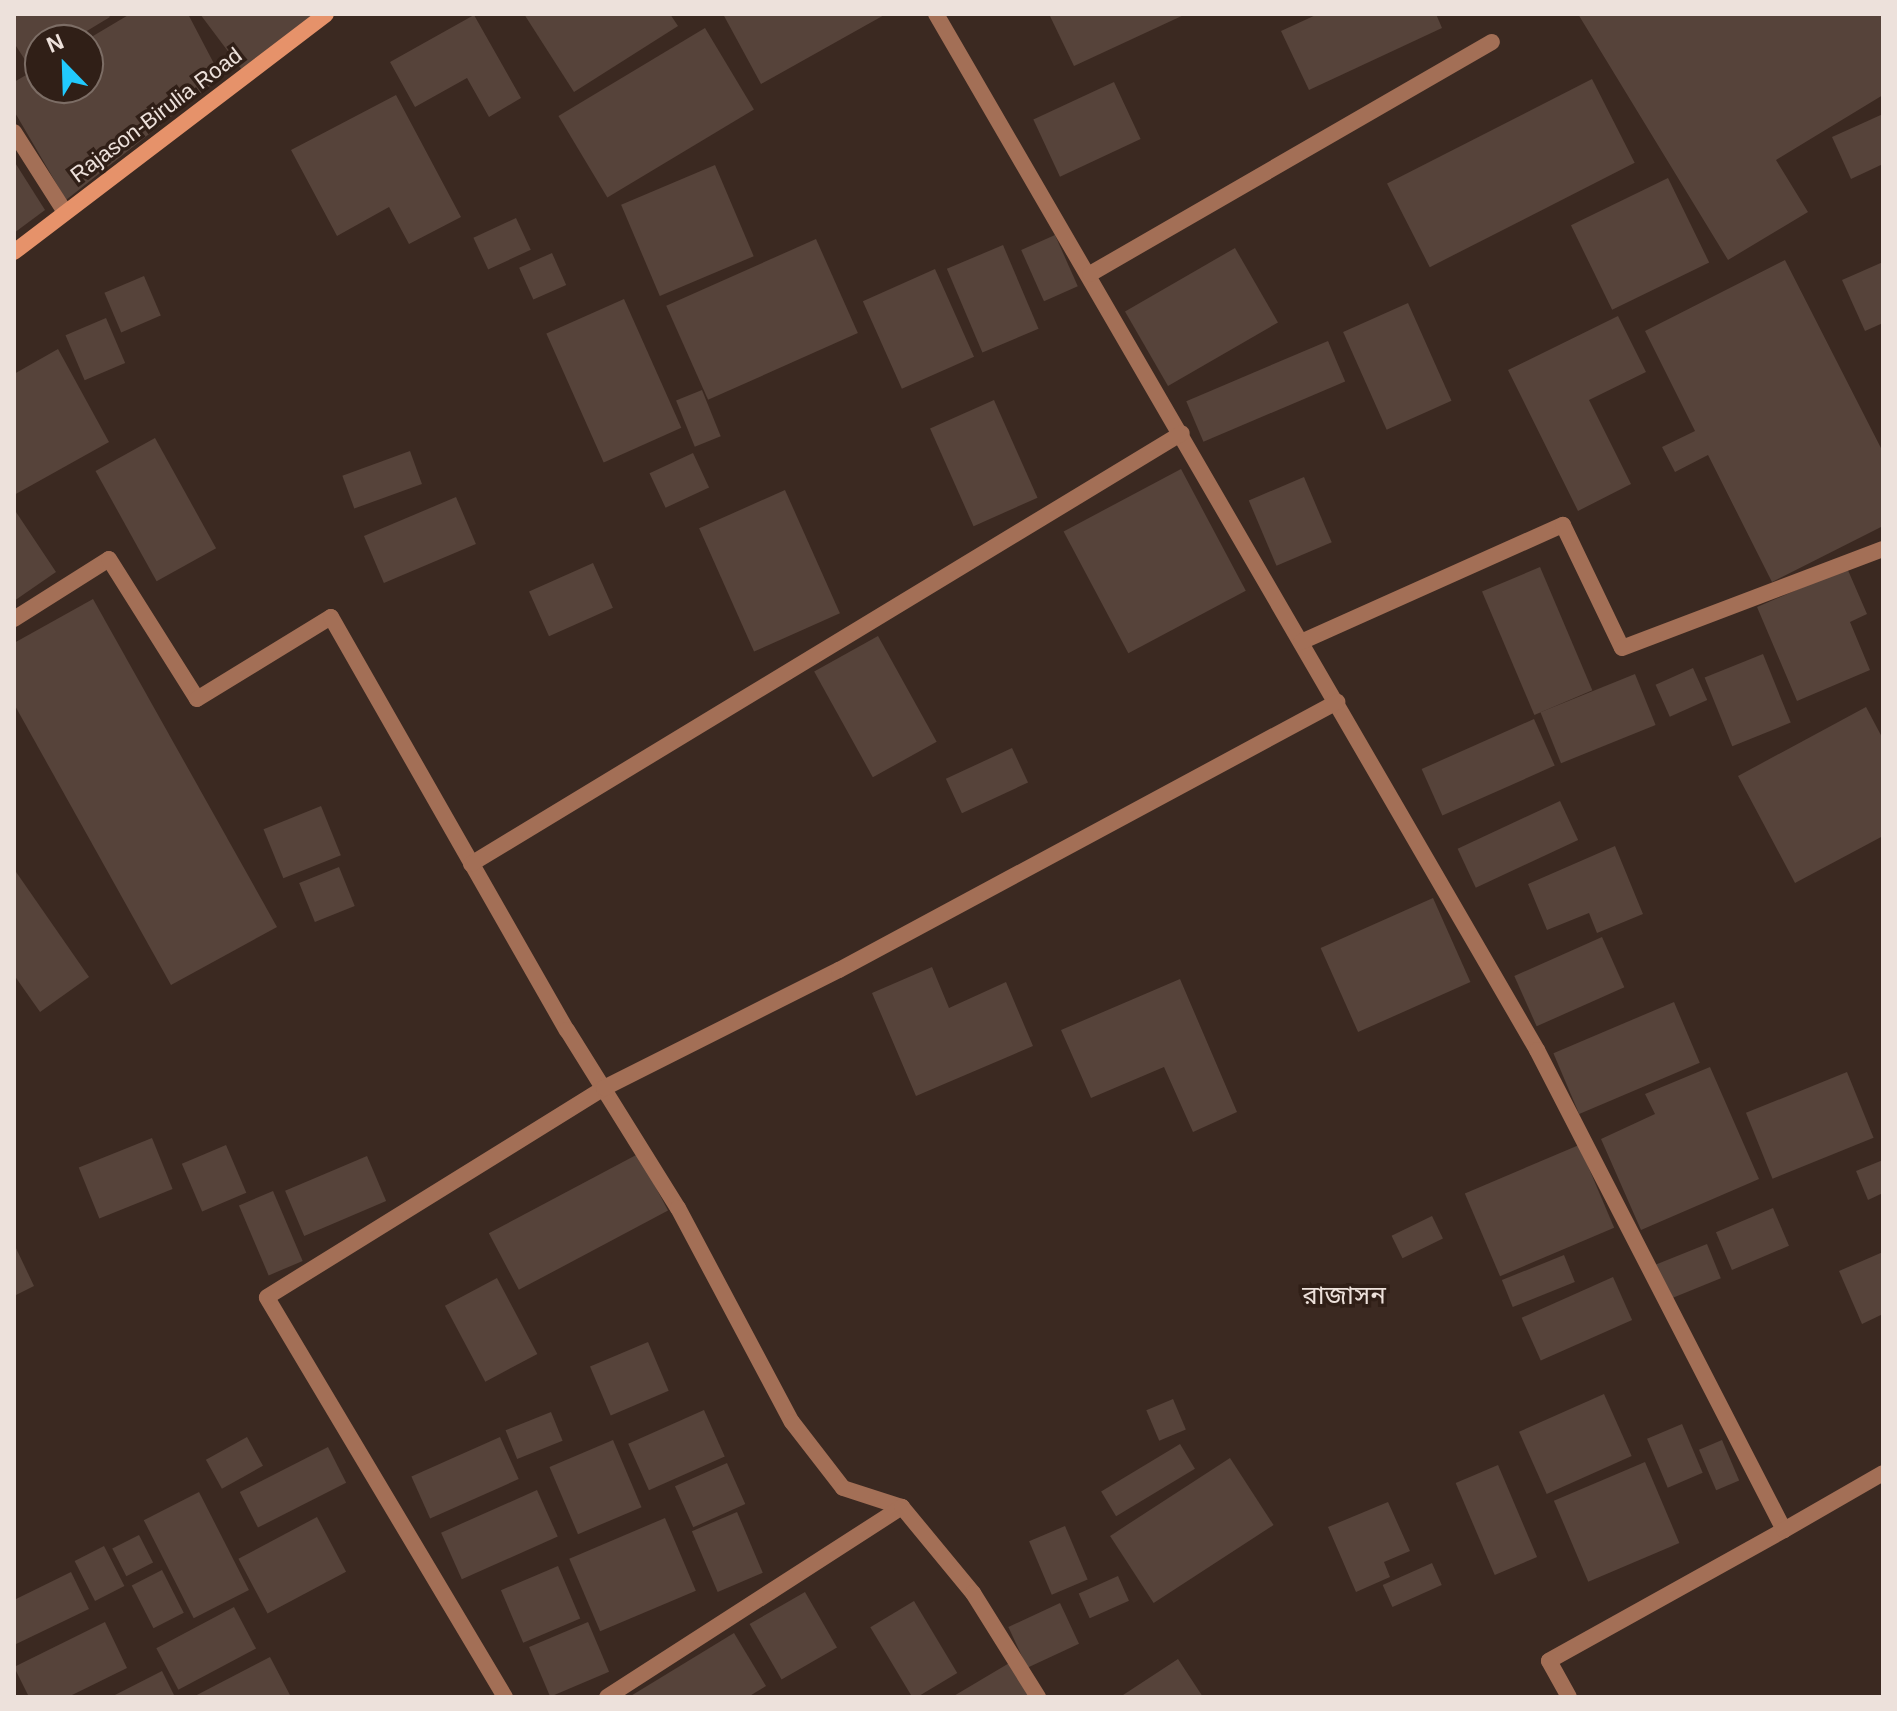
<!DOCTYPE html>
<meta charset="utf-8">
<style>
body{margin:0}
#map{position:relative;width:1897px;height:1711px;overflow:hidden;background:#3b2921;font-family:Arial,"Noto Sans Bengali",sans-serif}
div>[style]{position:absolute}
.building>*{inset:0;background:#56433a;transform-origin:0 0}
.street>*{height:16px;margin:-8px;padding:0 8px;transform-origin:8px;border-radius:8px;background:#a36f56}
.secondary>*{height:16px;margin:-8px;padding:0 8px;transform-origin:8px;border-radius:8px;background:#e6926a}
span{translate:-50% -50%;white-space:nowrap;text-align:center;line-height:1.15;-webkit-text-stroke:7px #301f17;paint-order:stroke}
.street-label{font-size:22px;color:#ede1db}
.quarter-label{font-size:26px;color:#ede1db}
.frame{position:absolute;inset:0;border:16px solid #ede1db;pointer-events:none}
.north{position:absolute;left:24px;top:24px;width:80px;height:80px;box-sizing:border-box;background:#301f17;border:2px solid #7c6d65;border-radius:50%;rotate:337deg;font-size:22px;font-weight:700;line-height:32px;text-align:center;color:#ede1db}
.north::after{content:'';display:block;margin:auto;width:28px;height:36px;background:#21c9fd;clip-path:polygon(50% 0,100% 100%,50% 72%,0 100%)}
</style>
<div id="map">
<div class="building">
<i style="clip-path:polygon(14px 14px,108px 14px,110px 17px,72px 40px,40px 40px,40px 59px,29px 66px,14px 43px)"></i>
<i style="clip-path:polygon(130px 14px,188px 14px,221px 77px,66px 200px,14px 111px,14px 82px,40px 67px,40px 88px,88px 88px,88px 39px)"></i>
<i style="clip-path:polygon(200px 14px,314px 14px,242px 70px)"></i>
<i style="clip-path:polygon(524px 14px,670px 14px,678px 26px,574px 92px)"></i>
<i style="clip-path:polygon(723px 14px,886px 14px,761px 84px)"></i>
<i style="clip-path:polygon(1049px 14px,1186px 14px,1074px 66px)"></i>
<i style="clip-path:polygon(1318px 14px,1436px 14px,1442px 28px,1309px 90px,1281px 31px)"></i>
<i style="clip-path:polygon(1578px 14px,1883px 14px,1883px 95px,1776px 160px,1808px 212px,1728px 260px)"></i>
<i style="clip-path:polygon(474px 15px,521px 98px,489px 117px,467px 78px,415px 107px,390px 62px)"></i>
<i style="left:705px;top:28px;width:95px;height:171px;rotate:59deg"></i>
<i style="left:1592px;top:79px;width:94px;height:230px;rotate:63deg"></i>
<i style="left:1114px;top:82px;width:63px;height:89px;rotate:65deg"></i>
<i style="clip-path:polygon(396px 95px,461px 217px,409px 244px,389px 207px,337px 236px,291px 150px)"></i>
<i style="clip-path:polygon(1883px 114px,1883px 164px,1851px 179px,1832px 137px)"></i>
<i style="clip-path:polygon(14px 161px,45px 210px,14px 233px)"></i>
<i style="left:715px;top:165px;width:99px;height:102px;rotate:67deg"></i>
<i style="left:1668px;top:178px;width:94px;height:108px;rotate:64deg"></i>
<i style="left:516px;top:218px;width:35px;height:47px;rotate:65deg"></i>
<i style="left:1055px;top:235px;width:56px;height:37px;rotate:66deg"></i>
<i style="left:816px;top:239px;width:103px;height:164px;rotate:66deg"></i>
<i style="left:1003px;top:245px;width:91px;height:61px;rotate:67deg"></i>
<i style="left:1235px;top:248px;width:86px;height:127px;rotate:60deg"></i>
<i style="left:552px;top:253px;width:35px;height:36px;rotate:66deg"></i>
<i style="clip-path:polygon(1785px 260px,1883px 452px,1883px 526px,1772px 582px,1708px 455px,1675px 472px,1662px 447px,1695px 431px,1645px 331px)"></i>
<i style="clip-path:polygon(1883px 262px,1883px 323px,1865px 331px,1842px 280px)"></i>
<i style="left:935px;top:269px;width:96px;height:79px;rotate:66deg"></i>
<i style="left:144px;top:276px;width:43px;height:43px;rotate:67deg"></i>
<i style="left:624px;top:299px;width:141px;height:85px;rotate:66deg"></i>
<i style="left:1408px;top:303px;width:107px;height:71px;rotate:66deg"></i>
<i style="clip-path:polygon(1618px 316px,1646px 372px,1589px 400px,1631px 484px,1578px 511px,1508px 370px)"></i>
<i style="left:106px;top:318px;width:49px;height:44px;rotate:67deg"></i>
<i style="left:1328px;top:341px;width:44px;height:154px;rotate:67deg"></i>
<i style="clip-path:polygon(58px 349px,109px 442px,14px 495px,14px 374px)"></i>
<i style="left:702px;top:390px;width:50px;height:28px;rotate:68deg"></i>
<i style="left:994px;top:400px;width:107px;height:70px;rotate:66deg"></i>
<i style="left:155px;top:438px;width:126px;height:68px;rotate:61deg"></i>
<i style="left:410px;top:451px;width:35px;height:72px;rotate:70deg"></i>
<i style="left:693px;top:453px;width:38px;height:48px;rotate:65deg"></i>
<i style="left:1181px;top:469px;width:138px;height:133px;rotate:62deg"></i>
<i style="left:1304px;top:477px;width:71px;height:60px;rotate:67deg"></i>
<i style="left:785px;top:490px;width:135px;height:94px;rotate:66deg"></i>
<i style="left:456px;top:497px;width:51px;height:100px;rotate:67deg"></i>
<i style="clip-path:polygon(14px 509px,56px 572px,14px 601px)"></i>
<i style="left:593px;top:563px;width:49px;height:70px;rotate:66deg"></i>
<i style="left:1540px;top:567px;width:134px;height:63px;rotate:67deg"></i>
<i style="clip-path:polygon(1847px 568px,1867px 614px,1850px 622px,1870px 670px,1797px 701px,1757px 607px)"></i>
<i style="clip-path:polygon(93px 599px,277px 927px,171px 985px,14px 704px,14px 643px)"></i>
<i style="left:878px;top:636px;width:121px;height:73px;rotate:61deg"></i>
<i style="left:1763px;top:654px;width:74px;height:63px;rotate:68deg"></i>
<i style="left:1693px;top:668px;width:35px;height:41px;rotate:66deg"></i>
<i style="left:1635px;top:674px;width:55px;height:102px;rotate:68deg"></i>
<i style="clip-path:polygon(1866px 707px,1883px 739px,1883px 836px,1795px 883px,1738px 776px)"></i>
<i style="left:1534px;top:719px;width:51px;height:123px;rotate:66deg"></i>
<i style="left:1012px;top:748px;width:38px;height:73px;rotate:65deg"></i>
<i style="left:1560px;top:801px;width:43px;height:113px;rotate:65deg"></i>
<i style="left:321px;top:806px;width:53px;height:62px;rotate:68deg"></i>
<i style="clip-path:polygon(1615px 846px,1643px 914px,1597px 933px,1589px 913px,1547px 930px,1528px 884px)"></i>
<i style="left:339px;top:867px;width:42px;height:43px;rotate:68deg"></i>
<i style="clip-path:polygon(14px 869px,89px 977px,40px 1012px,14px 975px)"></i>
<i style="left:1433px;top:898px;width:92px;height:123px;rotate:66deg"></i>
<i style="left:1602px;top:937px;width:55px;height:96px;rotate:66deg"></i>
<i style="clip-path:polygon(932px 967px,949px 1008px,1006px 982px,1033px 1046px,916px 1096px,872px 993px)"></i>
<i style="clip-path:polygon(1180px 979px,1237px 1112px,1193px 1132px,1164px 1067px,1091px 1098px,1061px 1030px)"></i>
<i style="left:1674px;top:1002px;width:66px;height:131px;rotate:67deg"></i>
<i style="clip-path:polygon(1710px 1067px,1759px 1179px,1641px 1230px,1601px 1139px,1655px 1114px,1645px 1094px)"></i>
<i style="left:1847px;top:1072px;width:71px;height:109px;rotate:68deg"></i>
<i style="left:152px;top:1138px;width:55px;height:79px;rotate:68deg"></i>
<i style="left:226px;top:1145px;width:52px;height:48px;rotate:67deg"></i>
<i style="left:1579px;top:1145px;width:90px;height:124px;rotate:67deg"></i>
<i style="left:638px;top:1154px;width:64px;height:169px;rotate:62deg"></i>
<i style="left:367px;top:1156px;width:49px;height:89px;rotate:67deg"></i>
<i style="clip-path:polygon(1883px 1160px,1883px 1193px,1868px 1200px,1856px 1171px)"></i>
<i style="left:273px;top:1191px;width:76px;height:37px;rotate:67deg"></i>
<i style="left:1773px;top:1208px;width:41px;height:62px;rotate:67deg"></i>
<i style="left:1432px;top:1216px;width:25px;height:45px;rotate:64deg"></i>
<i style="clip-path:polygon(14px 1244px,34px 1286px,14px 1296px)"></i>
<i style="left:1707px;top:1244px;width:37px;height:55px;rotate:68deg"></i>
<i style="clip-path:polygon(1883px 1252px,1883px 1314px,1862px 1324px,1839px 1271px)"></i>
<i style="left:1564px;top:1255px;width:29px;height:67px;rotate:68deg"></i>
<i style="left:1613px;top:1277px;width:47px;height:100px;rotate:66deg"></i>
<i style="left:497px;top:1278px;width:86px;height:59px;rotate:62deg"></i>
<i style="left:648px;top:1342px;width:53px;height:63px;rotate:67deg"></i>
<i style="left:1604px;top:1394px;width:68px;height:93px;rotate:66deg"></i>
<i style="left:1173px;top:1399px;width:33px;height:29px;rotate:67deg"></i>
<i style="left:704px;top:1410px;width:51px;height:83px;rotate:66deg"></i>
<i style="left:551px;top:1412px;width:31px;height:49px;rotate:68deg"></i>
<i style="left:1682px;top:1424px;width:53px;height:38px;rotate:67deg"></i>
<i style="left:247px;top:1437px;width:33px;height:47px;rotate:61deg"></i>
<i style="left:500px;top:1437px;width:46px;height:97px;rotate:66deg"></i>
<i style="left:613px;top:1440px;width:73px;height:69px;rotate:67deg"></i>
<i style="left:1722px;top:1440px;width:44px;height:25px;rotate:67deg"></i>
<i style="left:1180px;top:1444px;width:29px;height:92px;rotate:59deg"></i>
<i style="left:328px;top:1447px;width:40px;height:99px;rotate:63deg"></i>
<i style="left:1230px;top:1458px;width:80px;height:143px;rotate:57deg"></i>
<i style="left:1645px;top:1462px;width:88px;height:99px;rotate:67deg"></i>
<i style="left:727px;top:1463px;width:45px;height:57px;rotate:66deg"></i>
<i style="left:1498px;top:1465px;width:100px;height:46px;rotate:67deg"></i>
<i style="left:537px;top:1490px;width:51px;height:105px;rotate:66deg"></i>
<i style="left:199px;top:1492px;width:110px;height:62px;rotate:63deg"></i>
<i style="clip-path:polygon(1388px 1502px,1410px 1551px,1384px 1562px,1390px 1577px,1356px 1592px,1328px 1527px)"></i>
<i style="left:737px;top:1512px;width:66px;height:49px;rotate:67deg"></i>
<i style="left:317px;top:1517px;width:62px;height:89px;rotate:62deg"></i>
<i style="left:665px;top:1518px;width:79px;height:104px;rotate:67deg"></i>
<i style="left:1065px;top:1526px;width:58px;height:39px;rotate:67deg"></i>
<i style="left:139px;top:1535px;width:31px;height:30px;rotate:63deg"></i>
<i style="left:104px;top:1546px;width:45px;height:33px;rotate:63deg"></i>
<i style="left:1432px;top:1563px;width:24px;height:54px;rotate:66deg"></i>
<i style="left:558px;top:1566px;width:57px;height:62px;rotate:67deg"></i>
<i style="left:162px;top:1570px;width:48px;height:34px;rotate:63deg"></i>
<i style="clip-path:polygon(71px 1572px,89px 1609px,14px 1645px,14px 1600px)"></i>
<i style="left:1118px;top:1576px;width:27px;height:43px;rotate:66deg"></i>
<i style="left:805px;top:1592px;width:64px;height:64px;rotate:60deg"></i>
<i style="left:914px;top:1601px;width:84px;height:51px;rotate:59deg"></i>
<i style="left:1060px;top:1603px;width:45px;height:57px;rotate:65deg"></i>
<i style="left:234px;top:1607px;width:47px;height:88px;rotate:62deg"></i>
<i style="clip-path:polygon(105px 1622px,127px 1668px,68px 1697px,29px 1697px,14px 1667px)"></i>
<i style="left:588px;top:1622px;width:54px;height:64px;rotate:67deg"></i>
<i style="clip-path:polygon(734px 1633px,766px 1686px,748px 1697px,629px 1697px)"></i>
<i style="clip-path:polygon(270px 1657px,291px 1697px,193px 1697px)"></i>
<i style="clip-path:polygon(1178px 1659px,1203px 1697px,1120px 1697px)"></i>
<i style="clip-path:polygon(1011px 1662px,1032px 1697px,952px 1697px)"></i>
<i style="clip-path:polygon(162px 1671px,175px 1697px,111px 1697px)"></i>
</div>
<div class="street">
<i style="left:936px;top:14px;width:1198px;rotate:59.88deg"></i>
<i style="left:1537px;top:1050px;width:540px;rotate:62.77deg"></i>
<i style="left:1784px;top:1530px;width:269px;rotate:150.9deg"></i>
<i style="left:1549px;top:1661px;width:41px;rotate:60.9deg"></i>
<i style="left:14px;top:132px;width:95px;rotate:57.5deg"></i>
<i style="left:1090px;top:274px;width:464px;rotate:-30deg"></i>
<i style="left:14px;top:619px;width:112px;rotate:-32.3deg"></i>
<i style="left:109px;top:559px;width:165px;rotate:57.8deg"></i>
<i style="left:197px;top:699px;width:157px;rotate:-31.5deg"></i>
<i style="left:331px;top:617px;width:476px;rotate:60.3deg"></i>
<i style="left:567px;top:1030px;width:210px;rotate:58.1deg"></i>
<i style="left:678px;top:1208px;width:242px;rotate:62deg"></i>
<i style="left:792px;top:1422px;width:83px;rotate:52.3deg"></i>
<i style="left:843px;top:1488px;width:62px;rotate:17.9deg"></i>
<i style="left:1301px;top:642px;width:287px;rotate:-24.1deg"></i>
<i style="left:1563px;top:525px;width:136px;rotate:64.4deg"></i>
<i style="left:1622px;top:648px;width:279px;rotate:-20.8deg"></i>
<i style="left:471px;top:864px;width:831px;rotate:-31.22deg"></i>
<i style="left:1784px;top:1530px;width:114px;rotate:-29.9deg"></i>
<i style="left:505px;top:1697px;width:465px;rotate:-120.8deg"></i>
<i style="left:267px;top:1297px;width:397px;rotate:-31.8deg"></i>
<i style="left:604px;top:1088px;width:263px;rotate:-26.7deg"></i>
<i style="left:839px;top:970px;width:566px;rotate:-28.29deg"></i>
<i style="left:607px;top:1697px;width:351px;rotate:-32.8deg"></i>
<i style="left:902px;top:1507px;width:112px;rotate:50.5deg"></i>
<i style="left:973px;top:1593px;width:123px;rotate:58deg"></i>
</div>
<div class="secondary">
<i style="left:14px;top:252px;width:392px;rotate:-37.3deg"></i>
</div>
<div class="street-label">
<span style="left:156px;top:115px;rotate:-37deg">Rajason-Birulia Road</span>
</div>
<div class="quarter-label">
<span style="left:1344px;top:1296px">রাজাসন</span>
</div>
<div class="frame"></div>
<div class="north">N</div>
</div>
